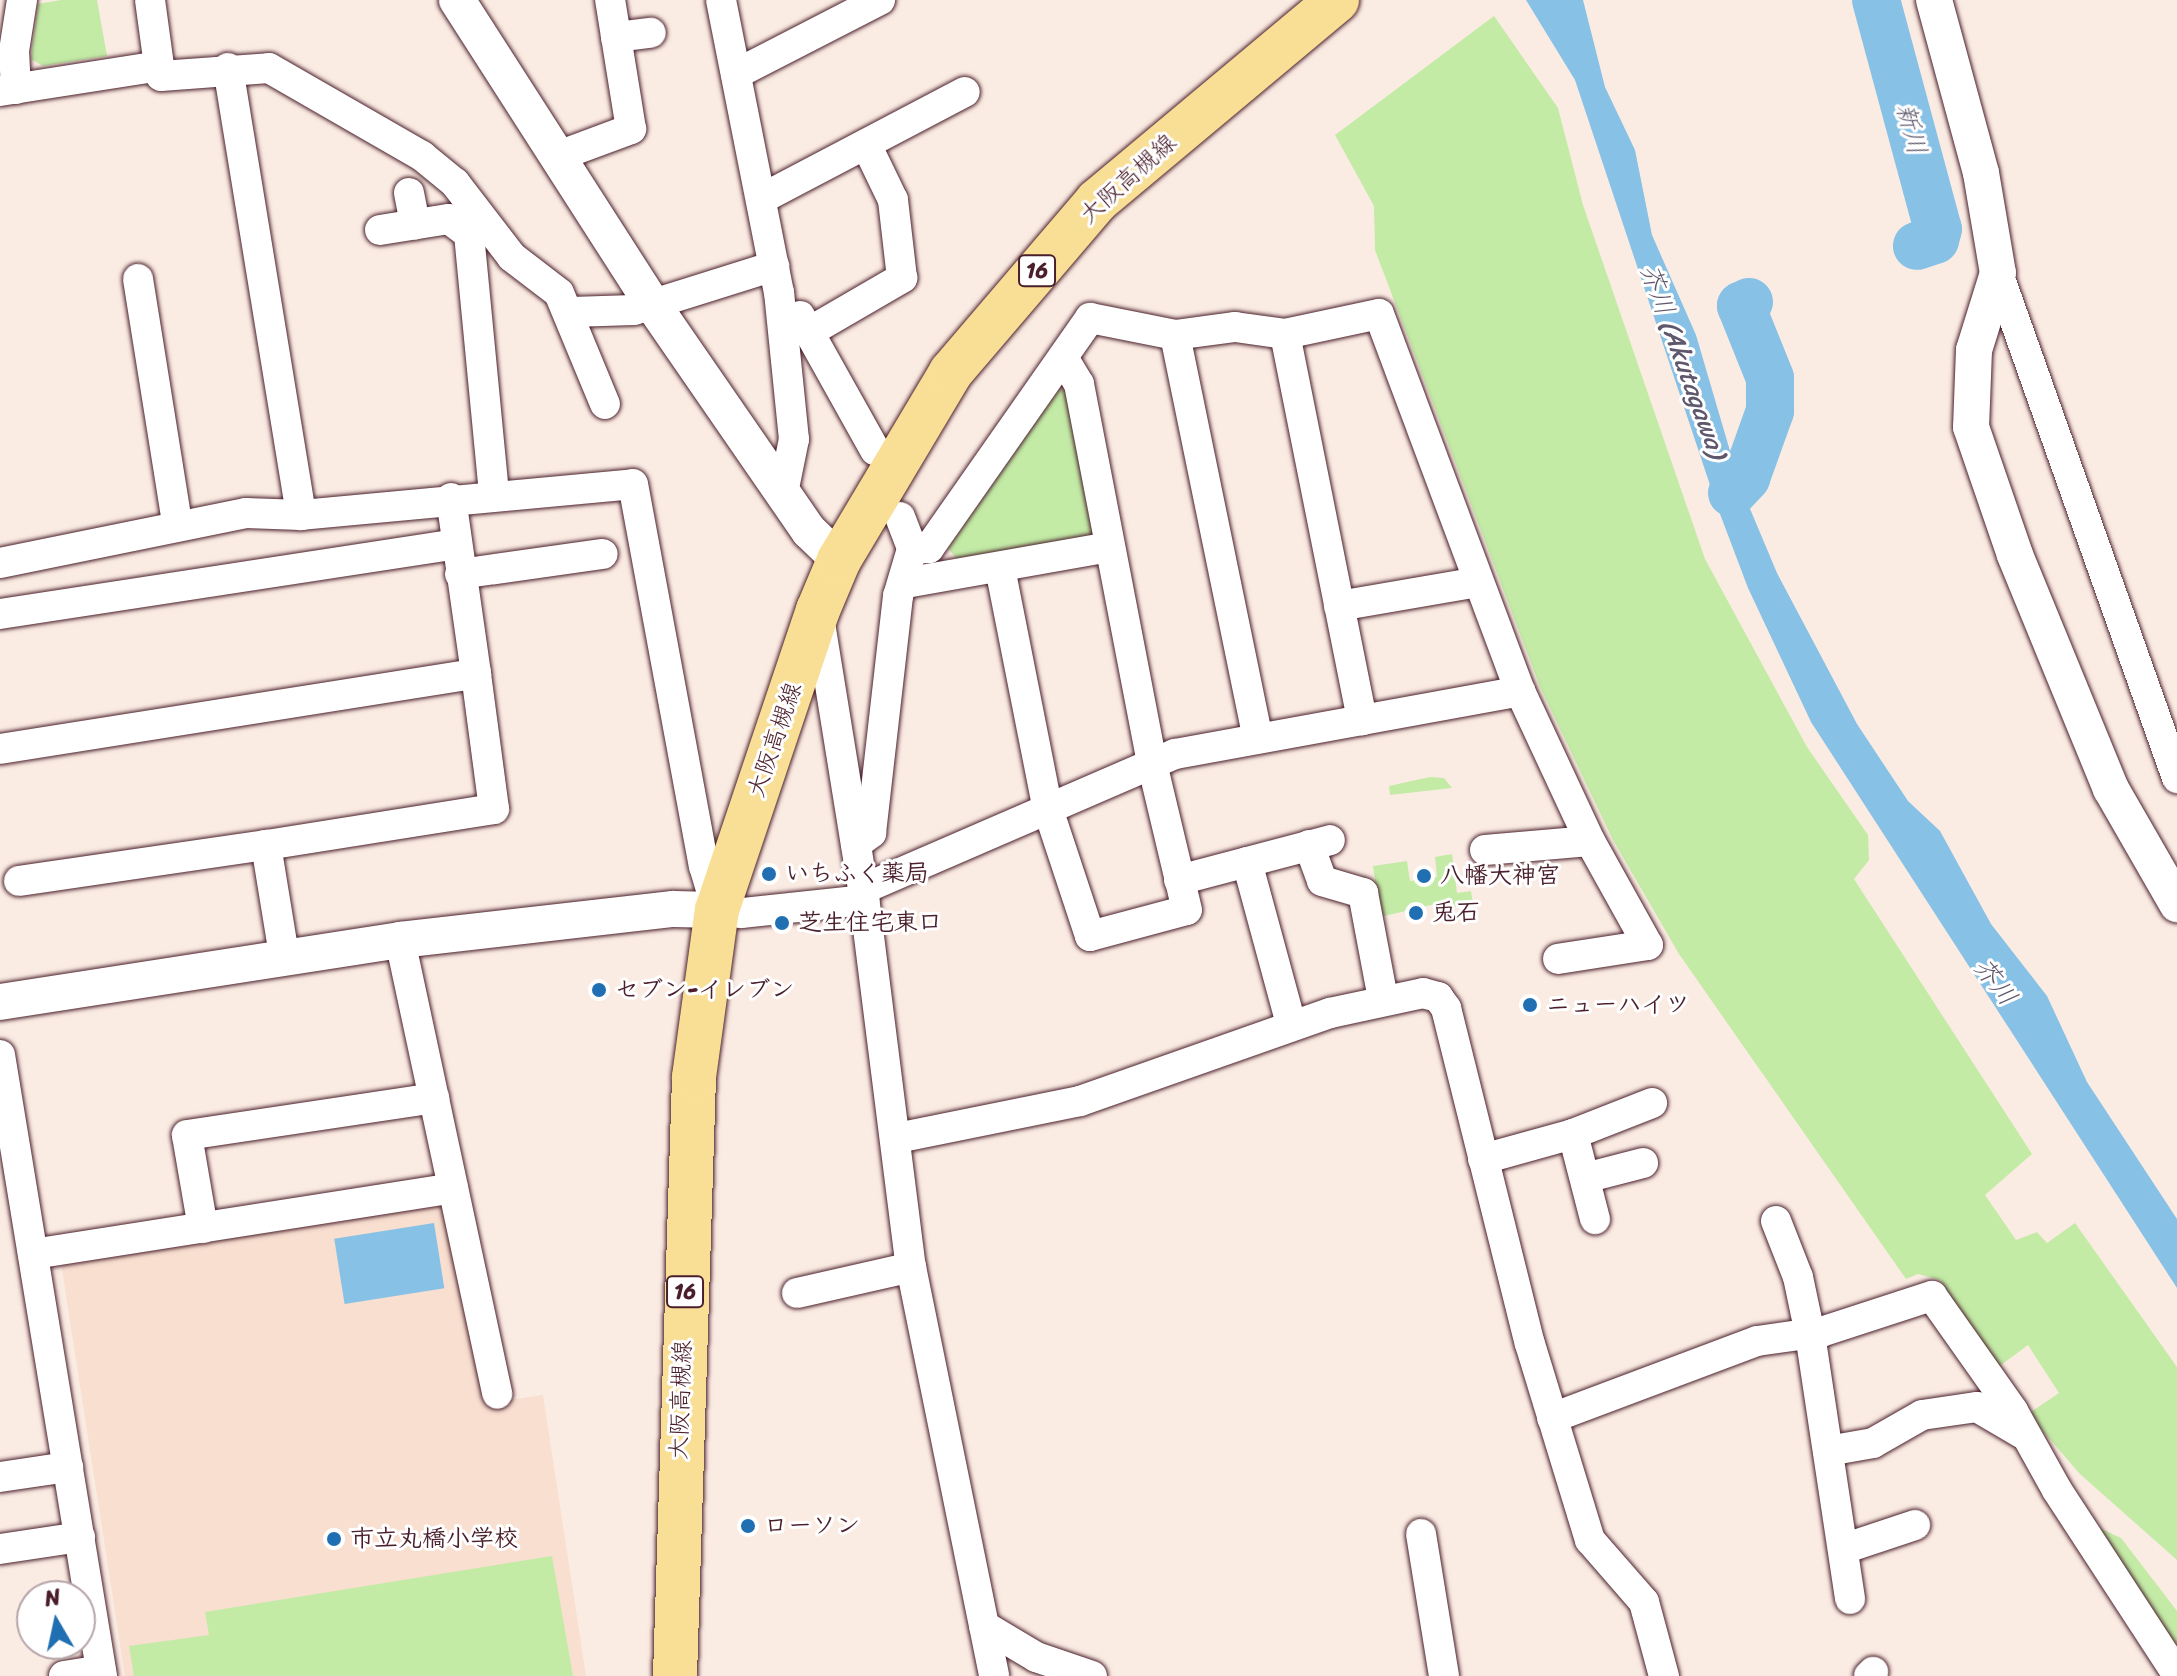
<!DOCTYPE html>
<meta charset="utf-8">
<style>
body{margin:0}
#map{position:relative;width:2177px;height:1676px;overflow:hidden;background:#fbece3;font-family:Sriracha,"Klee One",sans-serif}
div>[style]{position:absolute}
.built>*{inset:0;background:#f8dfd0}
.green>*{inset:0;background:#c3eba6}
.water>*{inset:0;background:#87c1e6;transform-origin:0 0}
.river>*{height:48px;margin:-24px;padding:0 24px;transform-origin:24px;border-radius:24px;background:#87c1e6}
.roads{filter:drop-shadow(0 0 2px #4a1f2b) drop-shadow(0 0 2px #4a1f2b)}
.minor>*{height:30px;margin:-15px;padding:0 15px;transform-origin:15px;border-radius:15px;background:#fff}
.tertiary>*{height:36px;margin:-18px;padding:0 18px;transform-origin:18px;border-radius:18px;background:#fff}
.primary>*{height:44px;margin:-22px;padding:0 22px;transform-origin:22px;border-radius:22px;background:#f9df96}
.dots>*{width:22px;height:22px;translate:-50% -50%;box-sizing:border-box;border:4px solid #fff;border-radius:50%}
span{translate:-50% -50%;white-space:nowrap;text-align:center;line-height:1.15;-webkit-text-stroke:6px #fff;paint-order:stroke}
.shield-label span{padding:2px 6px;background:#fff;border:2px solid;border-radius:6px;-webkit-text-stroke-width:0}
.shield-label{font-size:22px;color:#4a1f2b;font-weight:700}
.street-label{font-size:24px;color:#4a1f2b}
.poi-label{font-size:24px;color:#4a1f2b;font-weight:700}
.left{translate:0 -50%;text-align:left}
.water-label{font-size:26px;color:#5f586c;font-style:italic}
.north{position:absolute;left:16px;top:1580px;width:80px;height:80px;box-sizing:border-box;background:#fff;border:2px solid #b7a5aa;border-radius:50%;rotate:351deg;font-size:22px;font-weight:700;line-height:32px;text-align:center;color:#4a1f2b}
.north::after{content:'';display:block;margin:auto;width:28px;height:36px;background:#1f6fb2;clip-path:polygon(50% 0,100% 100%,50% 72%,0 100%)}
</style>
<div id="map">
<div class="built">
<i style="clip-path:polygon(447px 1202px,495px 1402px,543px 1395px,586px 1676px,125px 1676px,61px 1263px)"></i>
</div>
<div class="green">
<i style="clip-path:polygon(61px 0,97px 0,107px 56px,43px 66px,31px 59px,38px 4px)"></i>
<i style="clip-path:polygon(1494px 16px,1558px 108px,1583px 205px,1705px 559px,1807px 747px,1868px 835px,1869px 860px,1854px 879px,2032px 1154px,1985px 1195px,2016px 1240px,2037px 1232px,2047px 1243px,2075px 1223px,2177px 1367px,2177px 1560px,2080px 1474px,2028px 1414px,2059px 1393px,2028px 1345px,1997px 1368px,1940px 1280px,1918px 1274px,1906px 1279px,1679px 954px,1613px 840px,1540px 687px,1375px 250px,1374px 206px,1335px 135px)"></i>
<i style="clip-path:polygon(1059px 389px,1070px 391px,1099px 525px,1091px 537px,961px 564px,948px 548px)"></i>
<i style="clip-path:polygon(1430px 777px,1444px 778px,1452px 788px,1390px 795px,1389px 786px)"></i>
<i style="clip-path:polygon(1452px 854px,1457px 893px,1471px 891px,1473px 904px,1436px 910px,1435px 904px,1380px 917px,1373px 866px,1407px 861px,1410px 881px,1437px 877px,1435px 857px)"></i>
<i style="clip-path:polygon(2091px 1524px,2121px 1538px,2177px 1611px,2177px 1656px)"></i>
<i style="clip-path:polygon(552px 1556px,573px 1676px,134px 1676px,129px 1646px,209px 1635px,205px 1612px)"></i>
</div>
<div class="water">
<i style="clip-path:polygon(1526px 0,1583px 0,1605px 87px,1635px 150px,1652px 235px,1696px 335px,1740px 485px,1777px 573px,1857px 724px,1908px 801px,1940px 831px,1991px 924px,2047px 996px,2087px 1082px,2177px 1219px,2177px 1288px,1811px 722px,1748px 588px,1717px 506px,1575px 80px)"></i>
<i style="left:434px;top:1223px;width:66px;height:101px;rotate:81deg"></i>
</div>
<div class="river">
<i style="left:1876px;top:0;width:237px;rotate:74.9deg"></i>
<i style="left:1938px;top:229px;width:11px;rotate:105deg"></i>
<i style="left:1935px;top:240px;width:19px;rotate:162deg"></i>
<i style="left:1732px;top:493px;width:21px;rotate:-47deg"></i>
<i style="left:1746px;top:478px;width:71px;rotate:-70.3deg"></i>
<i style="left:1770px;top:411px;width:33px;rotate:-90deg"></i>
<i style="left:1770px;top:378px;width:78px;rotate:-111.9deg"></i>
<i style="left:1741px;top:306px;width:9px;rotate:-27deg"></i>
</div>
<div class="roads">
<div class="minor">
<i style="left:150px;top:0;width:67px;rotate:82.2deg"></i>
<i style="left:721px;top:0;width:298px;rotate:78.8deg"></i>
<i style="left:779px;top:292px;width:148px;rotate:84.2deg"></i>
<i style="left:794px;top:439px;width:55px;rotate:101.5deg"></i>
<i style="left:616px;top:37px;width:35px;rotate:-7deg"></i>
<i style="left:228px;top:68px;width:453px;rotate:80.7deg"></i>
<i style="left:736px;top:74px;width:162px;rotate:-27.2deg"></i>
<i style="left:16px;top:89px;width:38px;rotate:-93deg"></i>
<i style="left:14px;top:51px;width:52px;rotate:-81.1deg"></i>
<i style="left:0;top:91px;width:161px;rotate:-8.9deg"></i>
<i style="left:159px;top:66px;width:10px;rotate:79deg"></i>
<i style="left:161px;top:76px;width:108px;rotate:-4.2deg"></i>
<i style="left:269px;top:68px;width:177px;rotate:29.9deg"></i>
<i style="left:422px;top:156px;width:43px;rotate:39.3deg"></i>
<i style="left:455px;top:183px;width:93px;rotate:52.4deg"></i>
<i style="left:512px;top:257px;width:59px;rotate:37.5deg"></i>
<i style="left:559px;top:293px;width:120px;rotate:67.5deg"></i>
<i style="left:561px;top:155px;width:75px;rotate:-20.4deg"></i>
<i style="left:631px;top:129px;width:131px;rotate:-99.2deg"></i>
<i style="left:409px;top:193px;width:32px;rotate:79deg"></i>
<i style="left:761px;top:199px;width:230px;rotate:-27.7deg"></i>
<i style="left:380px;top:230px;width:70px;rotate:-9.1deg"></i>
<i style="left:449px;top:219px;width:25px;rotate:37deg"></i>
<i style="left:469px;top:234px;width:262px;rotate:84.5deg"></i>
<i style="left:1998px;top:273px;width:536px;rotate:70.48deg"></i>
<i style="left:138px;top:279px;width:247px;rotate:80.9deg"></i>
<i style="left:571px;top:312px;width:63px;rotate:-1.8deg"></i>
<i style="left:634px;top:310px;width:147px;rotate:-17.4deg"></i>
<i style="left:800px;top:316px;width:154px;rotate:60.8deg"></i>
<i style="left:809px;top:332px;width:108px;rotate:-30.1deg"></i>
<i style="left:902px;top:278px;width:79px;rotate:-96.6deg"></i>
<i style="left:893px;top:200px;width:62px;rotate:-115.7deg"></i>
<i style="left:1285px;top:334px;width:394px;rotate:78.7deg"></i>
<i style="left:1175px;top:335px;width:412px;rotate:78.4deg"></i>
<i style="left:451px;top:498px;width:178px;rotate:81.9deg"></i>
<i style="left:900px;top:517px;width:34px;rotate:69deg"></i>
<i style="left:0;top:563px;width:251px;rotate:-11.5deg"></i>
<i style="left:246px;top:513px;width:55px;rotate:2.1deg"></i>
<i style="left:301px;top:515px;width:333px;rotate:-5.3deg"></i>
<i style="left:633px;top:484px;width:389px;rotate:79.5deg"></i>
<i style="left:704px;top:866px;width:46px;rotate:73.5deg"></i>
<i style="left:717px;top:910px;width:25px;rotate:7deg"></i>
<i style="left:742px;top:913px;width:123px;rotate:-6.1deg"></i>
<i style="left:1000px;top:568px;width:243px;rotate:78.8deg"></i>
<i style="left:1047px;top:806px;width:137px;rotate:71.7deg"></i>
<i style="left:1090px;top:936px;width:100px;rotate:-15deg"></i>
<i style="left:1187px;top:910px;width:151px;rotate:-103.4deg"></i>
<i style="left:1152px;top:763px;width:386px;rotate:-100.9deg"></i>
<i style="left:1079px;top:384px;width:31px;rotate:-121deg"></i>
<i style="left:460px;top:574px;width:144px;rotate:-8deg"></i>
<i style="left:905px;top:583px;width:207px;rotate:-10deg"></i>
<i style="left:1339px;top:606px;width:141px;rotate:-9.8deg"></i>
<i style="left:0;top:614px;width:460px;rotate:-8.7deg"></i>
<i style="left:819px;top:617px;width:276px;rotate:80.8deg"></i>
<i style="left:863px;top:889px;width:381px;rotate:82.8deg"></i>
<i style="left:911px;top:1267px;width:417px;rotate:78.5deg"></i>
<i style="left:0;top:749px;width:482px;rotate:-9deg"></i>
<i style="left:476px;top:674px;width:136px;rotate:82.4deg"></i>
<i style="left:494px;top:809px;width:231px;rotate:171deg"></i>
<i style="left:266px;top:845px;width:111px;rotate:80.7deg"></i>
<i style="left:856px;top:844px;width:19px;rotate:-36deg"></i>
<i style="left:871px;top:833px;width:239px;rotate:-83.5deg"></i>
<i style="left:898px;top:596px;width:49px;rotate:-73.4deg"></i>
<i style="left:912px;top:549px;width:17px;rotate:-3deg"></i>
<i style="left:929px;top:548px;width:281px;rotate:-55deg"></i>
<i style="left:1090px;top:318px;width:87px;rotate:11.3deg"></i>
<i style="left:1175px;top:335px;width:61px;rotate:-7.6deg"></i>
<i style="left:1235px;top:327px;width:50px;rotate:8deg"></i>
<i style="left:1285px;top:334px;width:96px;rotate:-12deg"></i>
<i style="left:1379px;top:314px;width:403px;rotate:69.5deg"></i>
<i style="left:1520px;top:691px;width:166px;rotate:65deg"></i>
<i style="left:1590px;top:841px;width:119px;rotate:60.9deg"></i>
<i style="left:1648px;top:945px;width:91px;rotate:171.2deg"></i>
<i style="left:1309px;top:845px;width:38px;rotate:70deg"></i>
<i style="left:1322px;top:881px;width:43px;rotate:16.3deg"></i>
<i style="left:1363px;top:893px;width:108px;rotate:79.3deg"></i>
<i style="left:1485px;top:850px;width:105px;rotate:-4.9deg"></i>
<i style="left:1247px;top:862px;width:168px;rotate:74.8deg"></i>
<i style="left:1179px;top:880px;width:156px;rotate:-14.8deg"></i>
<i style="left:19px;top:881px;width:250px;rotate:-8.3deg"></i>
<i style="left:863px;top:889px;width:340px;rotate:-23.4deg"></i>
<i style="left:1175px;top:754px;width:351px;rotate:-10.3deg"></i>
<i style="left:400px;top:940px;width:464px;rotate:77.9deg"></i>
<i style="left:0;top:1055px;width:629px;rotate:80.67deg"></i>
<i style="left:1573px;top:1134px;width:88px;rotate:75.5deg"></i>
<i style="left:897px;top:1138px;width:187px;rotate:-11.4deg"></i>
<i style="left:1080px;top:1101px;width:265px;rotate:-19.4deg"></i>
<i style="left:1330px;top:1013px;width:95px;rotate:-12.1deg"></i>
<i style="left:1423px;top:993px;width:16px;rotate:15deg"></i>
<i style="left:1438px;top:997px;width:14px;rotate:54deg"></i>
<i style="left:1446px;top:1008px;width:346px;rotate:76deg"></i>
<i style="left:1530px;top:1344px;width:205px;rotate:73deg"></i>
<i style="left:1590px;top:1540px;width:82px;rotate:48.9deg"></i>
<i style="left:1644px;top:1602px;width:77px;rotate:74.9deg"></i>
<i style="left:1483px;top:1159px;width:93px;rotate:-15.5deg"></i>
<i style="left:1573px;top:1134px;width:85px;rotate:-21.4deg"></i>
<i style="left:1585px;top:1178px;width:60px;rotate:-14.5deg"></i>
<i style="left:1776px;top:1221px;width:60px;rotate:68.6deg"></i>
<i style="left:1798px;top:1277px;width:58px;rotate:78.1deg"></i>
<i style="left:1810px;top:1334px;width:268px;rotate:81.4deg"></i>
<i style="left:203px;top:1228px;width:94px;rotate:-99.8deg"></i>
<i style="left:187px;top:1135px;width:250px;rotate:-8.5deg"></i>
<i style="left:33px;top:1254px;width:425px;rotate:-8.9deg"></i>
<i style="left:797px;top:1293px;width:117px;rotate:-12.8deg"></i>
<i style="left:1552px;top:1418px;width:219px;rotate:-20.6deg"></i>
<i style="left:1757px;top:1341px;width:65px;rotate:-8deg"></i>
<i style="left:1821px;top:1332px;width:117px;rotate:-18deg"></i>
<i style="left:1932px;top:1296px;width:141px;rotate:54.8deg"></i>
<i style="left:2013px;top:1411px;width:90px;rotate:60.9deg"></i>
<i style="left:2057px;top:1490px;width:220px;rotate:56.9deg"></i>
<i style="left:1828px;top:1451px;width:46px;rotate:-10.1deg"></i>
<i style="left:1873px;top:1443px;width:56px;rotate:-29.7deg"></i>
<i style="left:1922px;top:1415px;width:56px;rotate:-8.3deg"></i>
<i style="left:1977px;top:1407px;width:53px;rotate:30.4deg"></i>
<i style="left:0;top:1477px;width:69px;rotate:-8.4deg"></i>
<i style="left:1421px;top:1534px;width:144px;rotate:80.8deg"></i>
<i style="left:0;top:1549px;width:81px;rotate:-8.5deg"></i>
<i style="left:1843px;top:1549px;width:76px;rotate:-18.4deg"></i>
<i style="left:984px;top:1626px;width:61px;rotate:30.8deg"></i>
<i style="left:1036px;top:1657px;width:59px;rotate:18.7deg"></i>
<i style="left:64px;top:1676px;width:37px;rotate:-9deg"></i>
<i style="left:1869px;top:1676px;width:6px;rotate:-45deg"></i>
</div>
<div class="tertiary">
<i style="left:457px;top:0;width:363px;rotate:57.3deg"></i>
<i style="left:653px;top:305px;width:275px;rotate:55.4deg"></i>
<i style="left:809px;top:531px;width:42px;rotate:44deg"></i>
<i style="left:1934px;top:0;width:179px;rotate:74.8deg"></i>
<i style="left:1981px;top:173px;width:101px;rotate:80.4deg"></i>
<i style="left:1998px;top:273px;width:81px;rotate:107.3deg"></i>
<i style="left:1974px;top:350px;width:77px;rotate:92.2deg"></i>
<i style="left:1971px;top:427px;width:135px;rotate:71deg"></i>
<i style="left:2015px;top:555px;width:253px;rotate:67.7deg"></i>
<i style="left:2111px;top:789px;width:133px;rotate:60.1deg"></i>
<i style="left:0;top:1002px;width:405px;rotate:-8.8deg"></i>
<i style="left:400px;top:940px;width:275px;rotate:-6.5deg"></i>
<i style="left:673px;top:909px;width:44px;rotate:1.3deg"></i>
</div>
<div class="primary">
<i style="left:675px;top:1676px;width:599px;rotate:-88.18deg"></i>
<i style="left:694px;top:1077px;width:169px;rotate:-82.2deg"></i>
<i style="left:717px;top:910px;width:317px;rotate:-71.4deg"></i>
<i style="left:818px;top:610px;width:54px;rotate:-67.2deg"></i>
<i style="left:839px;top:560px;width:219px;rotate:-59.2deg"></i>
<i style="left:951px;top:372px;width:225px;rotate:-49.5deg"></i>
<i style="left:1097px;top:201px;width:313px;rotate:-39.9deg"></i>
</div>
</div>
<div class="dots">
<i style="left:769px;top:874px;background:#1f6fb2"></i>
<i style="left:1424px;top:876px;background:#1f6fb2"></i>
<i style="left:1416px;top:913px;background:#1f6fb2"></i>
<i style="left:782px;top:923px;background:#1f6fb2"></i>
<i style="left:599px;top:990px;background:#1f6fb2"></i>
<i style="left:1530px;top:1005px;background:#1f6fb2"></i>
<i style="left:748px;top:1526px;background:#1f6fb2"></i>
<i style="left:334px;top:1539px;background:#1f6fb2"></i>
</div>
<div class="shield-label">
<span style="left:1037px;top:271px">16</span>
<span style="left:685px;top:1292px">16</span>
</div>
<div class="street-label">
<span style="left:1128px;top:179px;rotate:-42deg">大阪高槻線</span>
<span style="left:775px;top:740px;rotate:-71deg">大阪高槻線</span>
<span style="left:681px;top:1400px;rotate:-88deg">大阪高槻線</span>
</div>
<div class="poi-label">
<span class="left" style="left:785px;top:874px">いちふく薬局</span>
<span class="left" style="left:1440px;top:876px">八幡大神宮</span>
<span class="left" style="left:1432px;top:913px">兎石</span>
<span class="left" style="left:798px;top:923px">芝生住宅東口</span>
<span class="left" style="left:615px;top:990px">セブン-イレブン</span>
<span class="left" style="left:1546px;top:1005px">ニューハイツ</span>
<span class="left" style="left:764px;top:1526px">ローソン</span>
<span class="left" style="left:350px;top:1539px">市立丸橋小学校</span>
</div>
<div class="water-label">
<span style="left:1911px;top:129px;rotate:75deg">新川</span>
<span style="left:1683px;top:361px;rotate:70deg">芥川 (Akutagawa)</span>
<span style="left:1995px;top:982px;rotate:52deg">芥川</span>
</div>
<div class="north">N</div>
</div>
